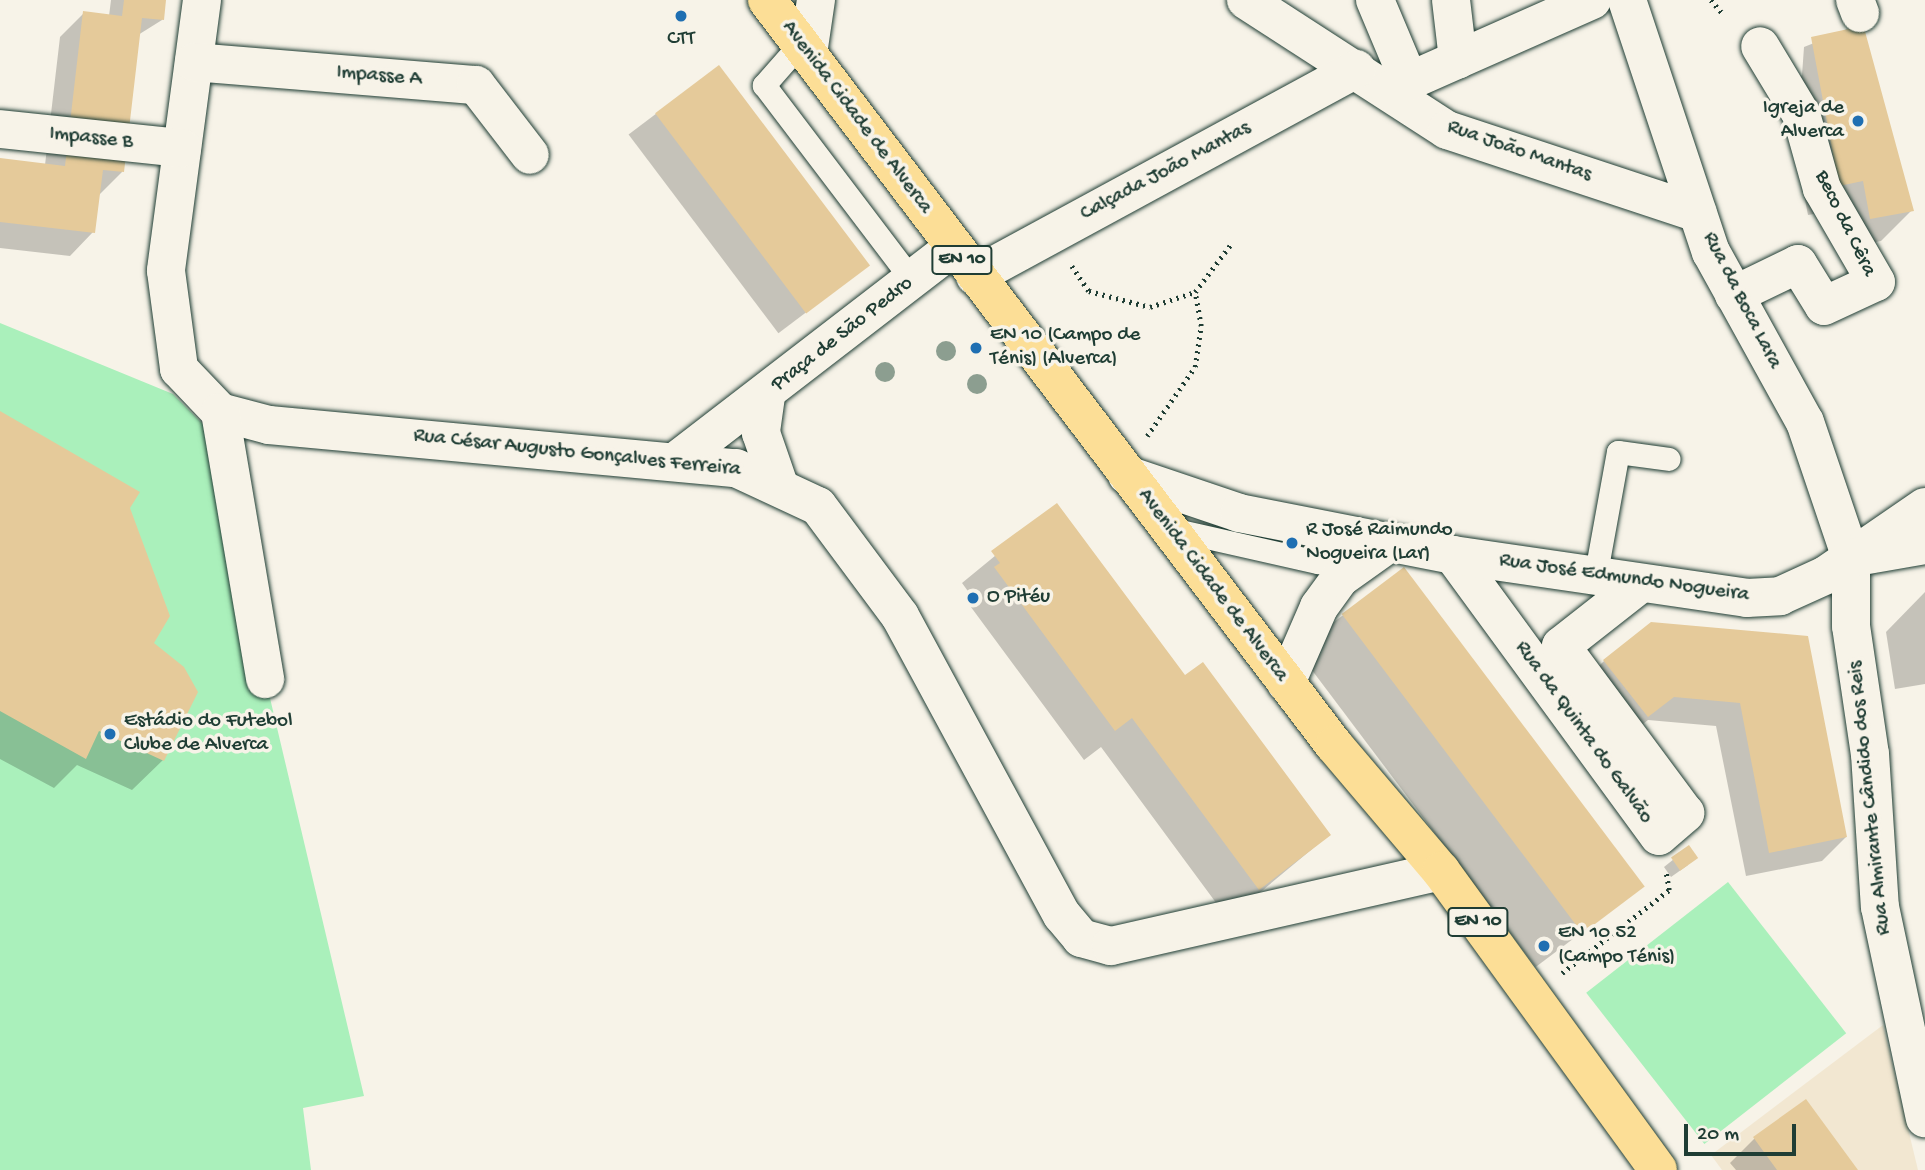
<!DOCTYPE html>
<meta charset="utf-8">
<style>
body{margin:0}
#map{position:relative;width:1925px;height:1170px;overflow:hidden;background:#f7f3e8;font-family:"Gochi Hand",sans-serif}
div>[style]{position:absolute}
.built>*{inset:0;background:#f2e7d1}
.green>*{inset:0;background:#aaf0bb;transform-origin:0 0}
.shadow>*{inset:0;background:#0003;transform-origin:0 0}
.building>*{inset:0;background:#e5ca9a;transform-origin:0 0}
.path>*{height:4.5px;margin-top:-2.25px;transform-origin:0;background:repeating-linear-gradient(90deg,#1f3d34 0 2px,transparent 0 7px)}
.roads{filter:drop-shadow(0 0 2px #1f3d34) drop-shadow(0 0 2px #1f3d34)}
.lane>*{height:23px;margin:-11.5px;padding:0 11.5px;transform-origin:11.5px;border-radius:11.5px;background:#f7f3e8}
.street>*{height:38px;margin:-19px;padding:0 19px;transform-origin:19px;border-radius:19px;background:#f7f3e8}
.secondary>*{height:38px;margin:-19px;padding:0 19px;transform-origin:19px;border-radius:19px;background:#f7f3e8}
.primary>*{height:38px;margin:-19px;padding:0 19px;transform-origin:19px;border-radius:19px;background:#fcde96}
.trees>*{width:20px;height:20px;margin:-10px;border-radius:50%;background:#8c9e90}
.dots>*{width:19px;height:19px;translate:-50% -50%;box-sizing:border-box;border:4px solid #f7f3e8;border-radius:50%}
span{translate:-50% -50%;white-space:nowrap;text-align:center;line-height:1.15;-webkit-text-stroke:7px #f7f3e8;paint-order:stroke}
.shield-label span{padding:2px 5px;background:#f7f3e8;border:2px solid;border-radius:5px;-webkit-text-stroke-width:0}
.shield-label{font-size:19px;color:#1f3d34;font-weight:700}
.poi-label{font-size:21px;color:#1f3d34}
.right{translate:-100% -50%;text-align:right}
.left{translate:0 -50%;text-align:left}
.street-label{font-size:21px;color:#1f3d34}
.scale{position:absolute;left:1684px;top:1124px;width:112px;height:32px;box-sizing:border-box;border:4px solid #1f3d34;border-top:0;padding-left:9px;font-size:21px;line-height:24px;white-space:nowrap;color:#1f3d34;-webkit-text-stroke:5px #f7f3e8;paint-order:stroke}
</style>
<div id="map">
<div class="built">
<i style="clip-path:polygon(1883px 1025px,1918px 1170px,1722px 1170px,1711px 1155px)"></i>
</div>
<div class="green">
<i style="clip-path:polygon(0 323px,173px 394px,206px 427px,364px 1096px,303px 1108px,311px 1170px,0 1170px)"></i>
<i style="left:1728px;top:882px;width:192px;height:180px;rotate:52deg"></i>
</div>
<div class="shadow">
<i style="clip-path:polygon(111px 0,164px 0,162px 20px,138px 35px,122px 172px,98px 196px,93px 232px,70px 256px,0 248px,0 160px,45px 165px,60px 37px,84px 13px,109px 16px)"></i>
<i style="clip-path:polygon(1859px 16px,1912px 210px,1881px 241px,1840px 249px,1832px 211px,1808px 215px,1784px 93px,1802px 75px,1804px 47px,1844px 31px)"></i>
<i style="left:718px;top:67px;width:249px;height:112px;rotate:53deg"></i>
<i style="clip-path:polygon(0 413px,128px 508px,163px 760px,132px 790px,77px 765px,54px 788px,0 759px)"></i>
<i style="clip-path:polygon(1057px 505px,1184px 678px,1329px 835px,1228px 919px,1101px 747px,1084px 760px,965px 599px,970px 594px,962px 583px)"></i>
<i style="left:1403px;top:570px;width:397px;height:133px;rotate:53deg"></i>
<i style="clip-path:polygon(1925px 592px,1925px 684px,1895px 689px,1886px 632px)"></i>
<i style="clip-path:polygon(1806px 637px,1846px 837px,1822px 861px,1746px 876px,1716px 726px,1648px 720px,1623px 740px,1580px 685px,1604px 661px)"></i>
<i style="clip-path:polygon(1689px 847px,1688px 865px,1671px 877px,1664px 867px)"></i>
<i style="clip-path:polygon(1806px 1101px,1856px 1170px,1736px 1170px,1730px 1163px,1754px 1139px)"></i>
</div>
<div class="building">
<i style="clip-path:polygon(124px 0,166px 0,164px 20px,142px 18px,124px 172px,103px 170px,95px 233px,0 222px,0 158px,65px 166px,83px 11px,122px 16px)"></i>
<i style="clip-path:polygon(1860px 13px,1914px 211px,1870px 219px,1863px 181px,1839px 186px,1811px 37px,1853px 28px)"></i>
<i style="left:719px;top:65px;width:251px;height:80px;rotate:53deg"></i>
<i style="clip-path:polygon(0 411px,140px 492px,130px 508px,170px 616px,154px 643px,184px 667px,198px 692px,164px 761px,99px 731px,86px 759px,0 711px)"></i>
<i style="clip-path:polygon(1057px 503px,1185px 675px,1203px 662px,1331px 835px,1259px 890px,1132px 718px,1115px 731px,994px 567px,1000px 563px,991px 551px)"></i>
<i style="left:1404px;top:567px;width:400px;height:78px;rotate:53deg"></i>
<i style="clip-path:polygon(1651px 622px,1808px 636px,1847px 837px,1769px 853px,1740px 703px,1674px 697px,1648px 717px,1603px 660px)"></i>
<i style="left:1689px;top:845px;width:16px;height:22px;rotate:55deg"></i>
<i style="clip-path:polygon(1806px 1099px,1858px 1170px,1777px 1170px,1753px 1137px)"></i>
</div>
<div class="path">
<i style="left:1711px;top:0;width:18px;rotate:49deg"></i>
<i style="left:1072px;top:266px;width:30px;rotate:56deg"></i>
<i style="left:1089px;top:291px;width:63px;rotate:14.7deg"></i>
<i style="left:1150px;top:307px;width:47px;rotate:-18.4deg"></i>
<i style="left:1195px;top:292px;width:60px;rotate:-53.1deg"></i>
<i style="left:1147px;top:436px;width:84px;rotate:-55.2deg"></i>
<i style="left:1195px;top:367px;width:41px;rotate:-81.7deg"></i>
<i style="left:1201px;top:326px;width:35px;rotate:-100deg"></i>
<i style="left:1562px;top:973px;width:135px;rotate:-37.8deg"></i>
<i style="left:1669px;top:890px;width:17px;rotate:-100deg"></i>
</div>
<div class="roads">
<div class="lane">
<i style="left:800px;top:44px;width:55px;rotate:131.3deg"></i>
<i style="left:764px;top:85px;width:245px;rotate:52.8deg"></i>
<i style="left:1171px;top:529px;width:151px;rotate:12.7deg"></i>
<i style="left:1318px;top:562px;width:50px;rotate:-15.2deg"></i>
<i style="left:1595px;top:578px;width:128px;rotate:-79.7deg"></i>
<i style="left:1618px;top:452px;width:51px;rotate:7.8deg"></i>
</div>
<div class="street">
<i style="left:202px;top:0;width:273px;rotate:97.6deg"></i>
<i style="left:166px;top:271px;width:99px;rotate:82.4deg"></i>
<i style="left:179px;top:369px;width:59px;rotate:46.4deg"></i>
<i style="left:220px;top:412px;width:51px;rotate:14.9deg"></i>
<i style="left:269px;top:425px;width:469px;rotate:5.3deg"></i>
<i style="left:736px;top:468px;width:90px;rotate:24.9deg"></i>
<i style="left:818px;top:506px;width:137px;rotate:53.3deg"></i>
<i style="left:900px;top:616px;width:340px;rotate:61.6deg"></i>
<i style="left:1062px;top:915px;width:30px;rotate:50deg"></i>
<i style="left:1081px;top:938px;width:31px;rotate:15deg"></i>
<i style="left:1111px;top:946px;width:338px;rotate:-12.8deg"></i>
<i style="left:1246px;top:0;width:239px;rotate:32.9deg"></i>
<i style="left:1447px;top:130px;width:264px;rotate:18.3deg"></i>
<i style="left:1375px;top:0;width:88px;rotate:67.2deg"></i>
<i style="left:1451px;top:0;width:60px;rotate:83.3deg"></i>
<i style="left:1855px;top:0;width:14px;rotate:69deg"></i>
<i style="left:808px;top:54px;width:55px;rotate:-81.6deg"></i>
<i style="left:194px;top:62px;width:283px;rotate:4.7deg"></i>
<i style="left:476px;top:85px;width:88px;rotate:52.4deg"></i>
<i style="left:1389px;top:90px;width:222px;rotate:-23.9deg"></i>
<i style="left:0;top:129px;width:183px;rotate:6deg"></i>
<i style="left:975px;top:276px;width:434px;rotate:-28.5deg"></i>
<i style="left:1734px;top:295px;width:71px;rotate:-25.8deg"></i>
<i style="left:1798px;top:264px;width:49px;rotate:58.2deg"></i>
<i style="left:1824px;top:306px;width:57px;rotate:-24.8deg"></i>
<i style="left:1876px;top:282px;width:108px;rotate:-120.1deg"></i>
<i style="left:1822px;top:189px;width:78px;rotate:-105.6deg"></i>
<i style="left:1801px;top:114px;width:79px;rotate:-121.1deg"></i>
<i style="left:766px;top:396px;width:37px;rotate:98deg"></i>
<i style="left:761px;top:433px;width:52px;rotate:70.9deg"></i>
<i style="left:220px;top:412px;width:271px;rotate:80.4deg"></i>
<i style="left:676px;top:461px;width:349px;rotate:-37.6deg"></i>
<i style="left:1453px;top:555px;width:348px;rotate:53.8deg"></i>
<i style="left:1659px;top:836px;width:35px;rotate:-41deg"></i>
<i style="left:1685px;top:813px;width:208px;rotate:-126.6deg"></i>
<i style="left:1561px;top:646px;width:100px;rotate:-38.1deg"></i>
</div>
<div class="secondary">
<i style="left:1627px;top:0;width:266px;rotate:71.6deg"></i>
<i style="left:1711px;top:252px;width:194px;rotate:61.1deg"></i>
<i style="left:1805px;top:422px;width:144px;rotate:71.3deg"></i>
<i style="left:1851px;top:558px;width:68px;rotate:90deg"></i>
<i style="left:1851px;top:626px;width:129px;rotate:81.6deg"></i>
<i style="left:1870px;top:754px;width:153px;rotate:86.3deg"></i>
<i style="left:1880px;top:907px;width:216px;rotate:78deg"></i>
<i style="left:1127px;top:475px;width:118px;rotate:18.7deg"></i>
<i style="left:1239px;top:513px;width:218px;rotate:11.1deg"></i>
<i style="left:1453px;top:555px;width:297px;rotate:8.3deg"></i>
<i style="left:1747px;top:598px;width:33px;rotate:-3deg"></i>
<i style="left:1780px;top:596px;width:51px;rotate:-24.5deg"></i>
<i style="left:1826px;top:575px;width:120px;rotate:-34.5deg"></i>
<i style="left:1856px;top:557px;width:70px;rotate:-9.9deg"></i>
<i style="left:1286px;top:683px;width:83px;rotate:-66.5deg"></i>
<i style="left:1319px;top:607px;width:36px;rotate:-54deg"></i>
<i style="left:1340px;top:578px;width:60px;rotate:-35.5deg"></i>
</div>
<div class="primary">
<i style="left:767px;top:0;width:936px;rotate:52.73deg"></i>
<i style="left:1334px;top:745px;width:165px;rotate:49.7deg"></i>
<i style="left:1441px;top:871px;width:369px;rotate:54deg"></i>
</div>
</div>
<div class="trees">
<i style="left:946px;top:351px"></i>
<i style="left:885px;top:372px"></i>
<i style="left:977px;top:384px"></i>
</div>
<div class="dots">
<i style="left:681px;top:16px;background:#1f6fb2"></i>
<i style="left:1858px;top:121px;background:#1f6fb2"></i>
<i style="left:976px;top:348px;background:#1f6fb2"></i>
<i style="left:1292px;top:543px;background:#1f6fb2"></i>
<i style="left:973px;top:598px;background:#1f6fb2"></i>
<i style="left:110px;top:734px;background:#1f6fb2"></i>
<i style="left:1544px;top:946px;background:#1f6fb2"></i>
</div>
<div class="shield-label">
<span style="left:962px;top:260px">EN 10</span>
<span style="left:1478px;top:922px">EN 10</span>
</div>
<div class="poi-label">
<span style="left:681px;top:40px">CTT</span>
<span class="right" style="left:1844px;top:121px">Igreja de<br>Alverca</span>
<span class="left" style="left:990px;top:348px">EN 10 (Campo de<br>Ténis) (Alverca)</span>
<span class="left" style="left:1306px;top:543px">R José Raimundo<br>Nogueira (Lar)</span>
<span class="left" style="left:987px;top:598px">O Pitéu</span>
<span class="left" style="left:124px;top:734px">Estádio do Futebol<br>Clube de Alverca</span>
<span class="left" style="left:1558px;top:946px">EN 10 52<br>(Campo Ténis)</span>
</div>
<div class="street-label">
<span style="left:379px;top:77px;rotate:5deg">Impasse A</span>
<span style="left:856px;top:118px;rotate:53deg">Avenida Cidade de Alverca</span>
<span style="left:91px;top:139px;rotate:6deg">Impasse B</span>
<span style="left:1519px;top:152px;rotate:19deg">Rua João Mantas</span>
<span style="left:1166px;top:172px;rotate:-28deg">Calçada João Mantas</span>
<span style="left:1844px;top:224px;rotate:64deg">Beco da Cêra</span>
<span style="left:1741px;top:301px;rotate:63deg">Rua da Boca Lara</span>
<span style="left:843px;top:335px;rotate:-38deg">Praça de São Pedro</span>
<span style="left:577px;top:454px;rotate:6deg">Rua César Augusto Gonçalves Ferreira</span>
<span style="left:1624px;top:579px;rotate:8deg">Rua José Edmundo Nogueira</span>
<span style="left:1212px;top:586px;rotate:53deg">Avenida Cidade de Alverca</span>
<span style="left:1583px;top:733px;rotate:54deg">Rua da Quinta do Galvão</span>
<span style="left:1871px;top:798px;rotate:-96deg">Rua Almirante Cândido dos Reis</span>
</div>
<div class="scale">20 m</div>
</div>
